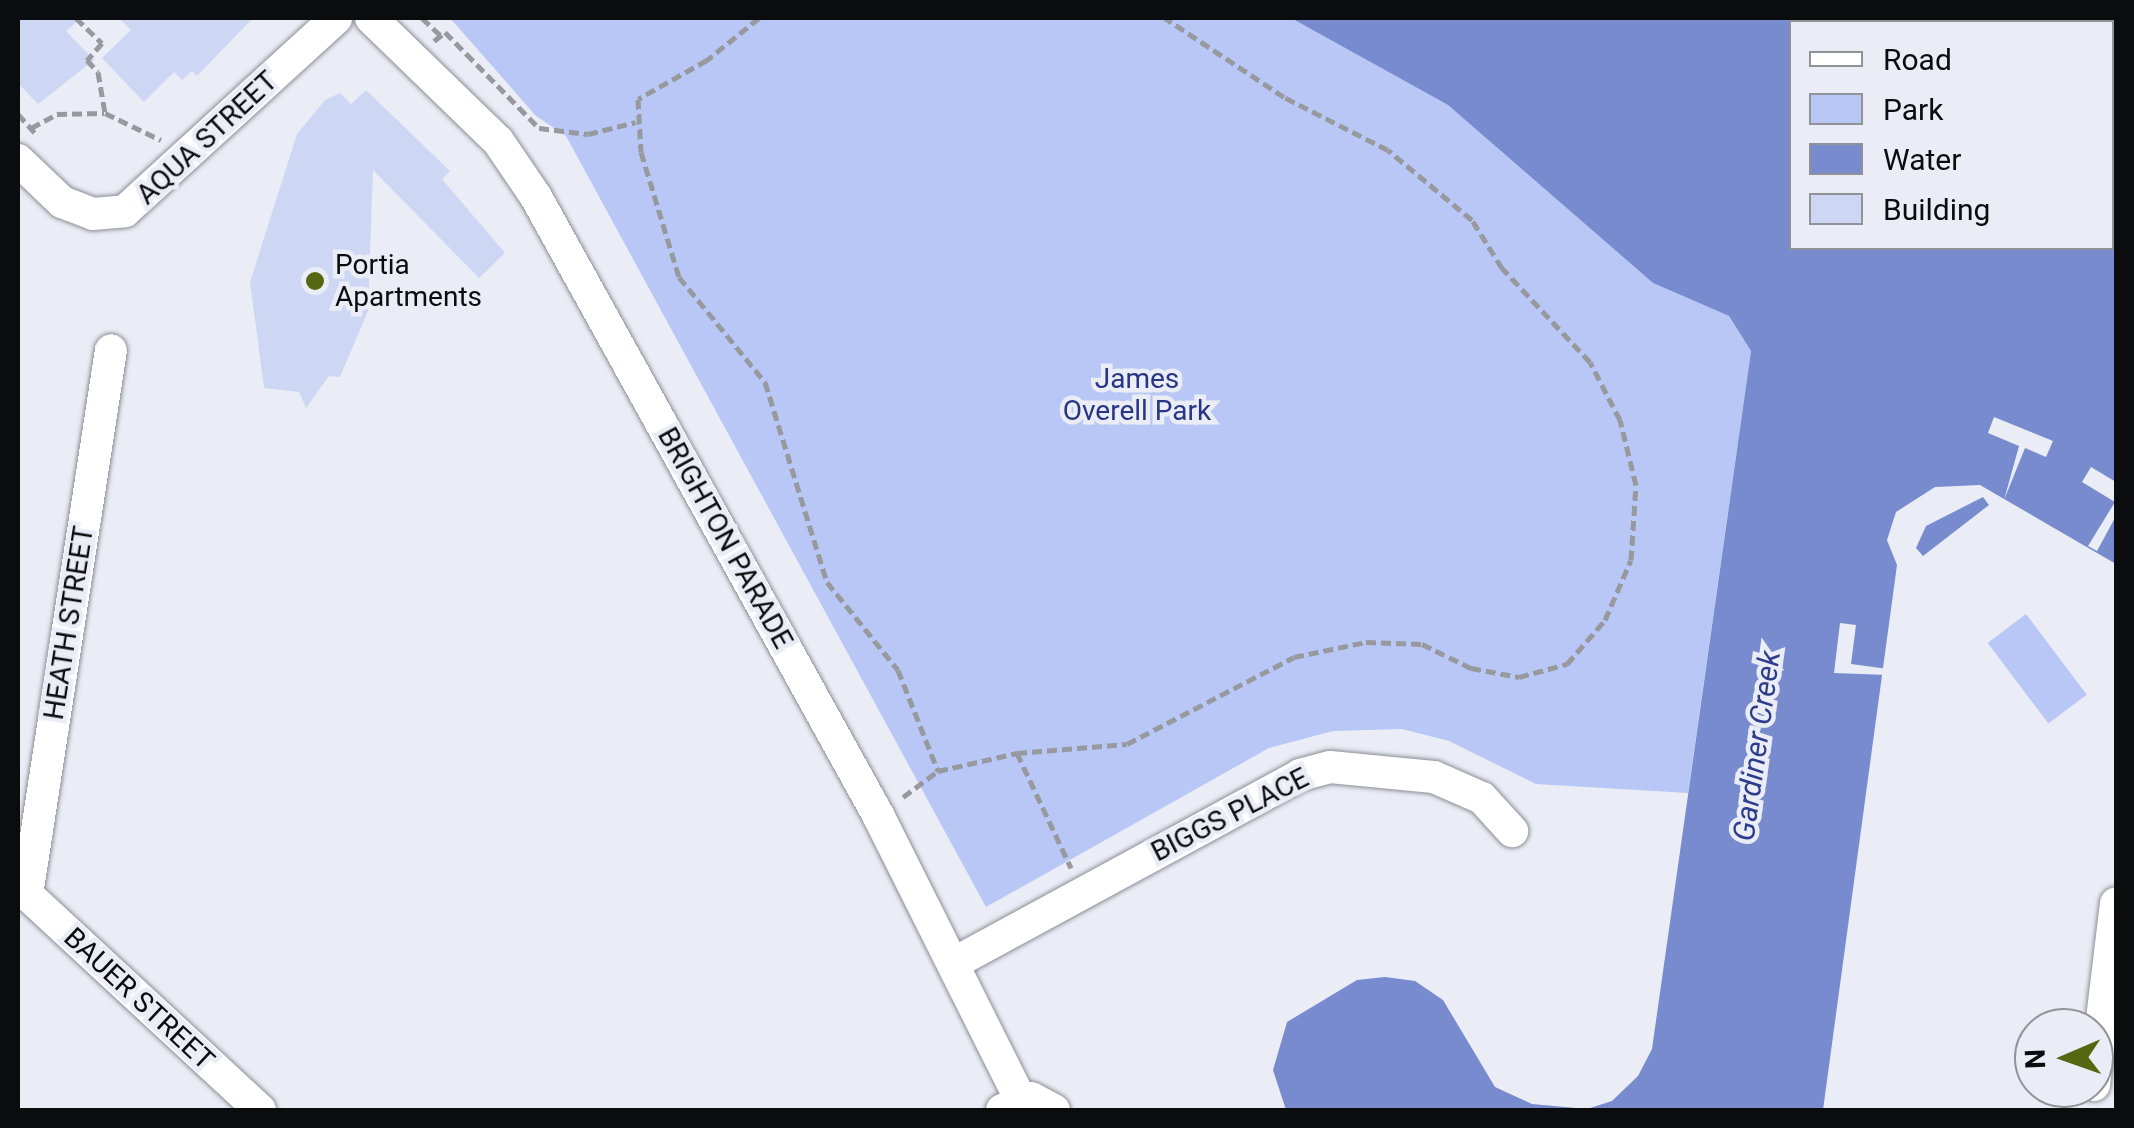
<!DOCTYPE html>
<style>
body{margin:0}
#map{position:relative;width:2134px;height:1128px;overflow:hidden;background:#eaedf5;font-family:Roboto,sans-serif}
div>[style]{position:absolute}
.green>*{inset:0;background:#b8c7f5;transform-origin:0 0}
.water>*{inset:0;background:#788bce}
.pier>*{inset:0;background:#eaedf5}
.building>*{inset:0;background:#cdd7f4}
.path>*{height:5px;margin-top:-2.5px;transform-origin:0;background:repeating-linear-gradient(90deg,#97999f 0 10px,transparent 0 15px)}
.roads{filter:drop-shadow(0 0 2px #8c8e96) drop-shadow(0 0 2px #8c8e96)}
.minor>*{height:32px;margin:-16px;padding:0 16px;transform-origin:16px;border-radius:16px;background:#fff}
.dots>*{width:28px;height:28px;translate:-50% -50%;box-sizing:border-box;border:5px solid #eaedf5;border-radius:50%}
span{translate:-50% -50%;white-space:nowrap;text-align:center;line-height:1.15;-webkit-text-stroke:9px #eaedf5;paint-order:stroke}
.street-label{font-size:28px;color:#0b0c0e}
.poi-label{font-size:28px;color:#0b0c0e}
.left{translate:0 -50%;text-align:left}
.park-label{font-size:28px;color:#283584}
.water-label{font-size:30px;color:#2d3c8c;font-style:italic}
.frame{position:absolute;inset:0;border:20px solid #0b0c0e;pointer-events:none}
.legend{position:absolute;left:1789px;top:20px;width:325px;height:230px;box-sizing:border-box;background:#eaedf5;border:2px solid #919399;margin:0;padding:12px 18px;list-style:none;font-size:30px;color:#0b0c0e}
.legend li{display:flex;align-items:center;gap:20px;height:50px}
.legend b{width:50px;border:2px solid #919399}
.north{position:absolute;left:2014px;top:1008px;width:100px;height:100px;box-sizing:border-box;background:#eaedf5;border:2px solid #919399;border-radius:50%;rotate:268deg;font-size:28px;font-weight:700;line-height:40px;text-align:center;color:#0b0c0e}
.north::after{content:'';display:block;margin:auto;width:35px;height:45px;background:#566712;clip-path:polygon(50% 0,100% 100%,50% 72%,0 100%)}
</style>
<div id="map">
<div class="green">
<i style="clip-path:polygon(450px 18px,1291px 18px,1448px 105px,1653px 283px,1729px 316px,1751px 351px,1688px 793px,1536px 784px,1449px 741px,1402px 729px,1333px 731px,1269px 748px,986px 907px,566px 136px,536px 116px)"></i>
<i style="left:2026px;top:614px;width:101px;height:48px;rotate:53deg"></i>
</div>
<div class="water">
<i style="clip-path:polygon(evenodd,1291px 18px,2116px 18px,2116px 564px,1980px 485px,1935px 487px,1896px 512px,1887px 540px,1897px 565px,1823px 1110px,1286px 1110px,1273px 1070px,1287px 1022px,1357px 980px,1385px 977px,1415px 981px,1443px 1000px,1495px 1087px,1532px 1104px,1587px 1109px,1612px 1101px,1638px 1076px,1652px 1049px,1751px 351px,1729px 316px,1653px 283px,1448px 105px,1291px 18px,1792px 22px,2112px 22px,2112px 248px,1792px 248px,1792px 22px)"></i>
<i style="clip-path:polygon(1983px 497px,1989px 505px,1923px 556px,1916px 548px,1926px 526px)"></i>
</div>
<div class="pier">
<i style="clip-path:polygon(1994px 417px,2053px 441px,2046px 457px,2025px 448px,2004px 500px,2019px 446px,1988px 433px)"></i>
<i style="clip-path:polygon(2091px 467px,2116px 482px,2116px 516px,2097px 551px,2088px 546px,2115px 502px,2082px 482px)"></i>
<i style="clip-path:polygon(1840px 623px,1856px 625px,1851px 664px,1888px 669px,1887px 675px,1834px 673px)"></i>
</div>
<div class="building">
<i style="clip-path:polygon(18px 18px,81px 18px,66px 31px,94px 60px,38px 104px,18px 83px)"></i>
<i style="clip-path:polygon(119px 18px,253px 18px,197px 76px,192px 71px,182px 80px,174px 72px,144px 102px,102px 58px,131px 30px)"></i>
<i style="clip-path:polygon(366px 90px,450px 171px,442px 179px,505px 253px,479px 278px,373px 170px,368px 311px,340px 377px,329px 376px,306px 408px,299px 392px,264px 388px,250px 282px,297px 134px,325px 100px,340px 93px,351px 104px)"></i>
</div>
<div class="path">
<i style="left:76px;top:18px;width:36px;rotate:44deg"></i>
<i style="left:102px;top:43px;width:23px;rotate:131deg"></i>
<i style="left:87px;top:60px;width:16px;rotate:47deg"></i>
<i style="left:98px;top:72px;width:42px;rotate:80.3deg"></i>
<i style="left:105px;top:113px;width:62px;rotate:25.7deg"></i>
<i style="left:422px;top:18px;width:26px;rotate:43deg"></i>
<i style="left:759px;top:18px;width:67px;rotate:141.1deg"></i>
<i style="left:707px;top:60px;width:79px;rotate:150.5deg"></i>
<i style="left:638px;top:99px;width:53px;rotate:86.8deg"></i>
<i style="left:641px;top:152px;width:131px;rotate:73.1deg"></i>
<i style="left:679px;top:277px;width:136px;rotate:50.7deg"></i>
<i style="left:765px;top:382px;width:209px;rotate:72.8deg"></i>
<i style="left:827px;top:582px;width:113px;rotate:51.1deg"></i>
<i style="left:898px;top:670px;width:109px;rotate:68.4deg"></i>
<i style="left:434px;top:41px;width:14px;rotate:-39deg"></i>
<i style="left:445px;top:32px;width:134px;rotate:45.6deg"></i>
<i style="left:539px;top:128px;width:49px;rotate:7deg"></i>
<i style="left:588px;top:134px;width:49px;rotate:-14deg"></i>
<i style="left:18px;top:114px;width:27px;rotate:48deg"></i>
<i style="left:31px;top:128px;width:30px;rotate:-28deg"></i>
<i style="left:57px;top:114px;width:47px;rotate:-1.2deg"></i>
<i style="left:1017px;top:753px;width:127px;rotate:64.8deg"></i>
<i style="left:903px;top:797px;width:44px;rotate:-36.6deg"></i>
<i style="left:938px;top:771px;width:81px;rotate:-12.8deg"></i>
<i style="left:1017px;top:753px;width:110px;rotate:-4.7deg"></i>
<i style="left:1127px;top:744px;width:188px;rotate:-27.5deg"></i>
<i style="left:1294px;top:657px;width:74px;rotate:-11.8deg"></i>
<i style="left:1366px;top:642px;width:56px;rotate:2deg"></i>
<i style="left:1422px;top:644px;width:55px;rotate:26.1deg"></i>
<i style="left:1471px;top:668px;width:49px;rotate:10.6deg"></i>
<i style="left:1519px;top:677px;width:50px;rotate:-15.2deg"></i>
<i style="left:1567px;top:664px;width:58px;rotate:-49.2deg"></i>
<i style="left:1605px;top:620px;width:65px;rotate:-66.6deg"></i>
<i style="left:1631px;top:560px;width:75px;rotate:-86.2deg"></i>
<i style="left:1636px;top:485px;width:67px;rotate:-103.8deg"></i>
<i style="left:1620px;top:420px;width:65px;rotate:-117.3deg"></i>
<i style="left:1590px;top:362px;width:129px;rotate:-133.1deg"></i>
<i style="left:1502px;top:268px;width:57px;rotate:-122deg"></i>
<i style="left:1472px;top:220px;width:109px;rotate:-140.2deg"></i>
<i style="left:1388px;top:150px;width:117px;rotate:-153deg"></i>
<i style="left:1284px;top:97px;width:143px;rotate:-146.4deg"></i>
</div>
<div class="roads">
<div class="minor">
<i style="left:371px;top:18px;width:177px;rotate:44.1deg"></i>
<i style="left:498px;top:141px;width:68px;rotate:55.8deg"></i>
<i style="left:536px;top:197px;width:706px;rotate:61.04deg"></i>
<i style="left:878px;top:815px;width:318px;rotate:63.4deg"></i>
<i style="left:18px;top:160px;width:61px;rotate:43.7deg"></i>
<i style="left:62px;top:202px;width:33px;rotate:21deg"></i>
<i style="left:93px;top:214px;width:32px;rotate:-5deg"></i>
<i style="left:125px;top:211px;width:286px;rotate:-42.4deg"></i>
<i style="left:18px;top:886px;width:330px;rotate:42.8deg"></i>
<i style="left:27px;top:895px;width:551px;rotate:-81.24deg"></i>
<i style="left:956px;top:962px;width:392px;rotate:-28.5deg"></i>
<i style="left:1300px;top:775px;width:31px;rotate:-15deg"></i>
<i style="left:1330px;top:767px;width:104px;rotate:5.5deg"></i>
<i style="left:1434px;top:777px;width:52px;rotate:23.6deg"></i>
<i style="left:1482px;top:798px;width:45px;rotate:47.7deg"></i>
<i style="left:2094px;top:1085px;width:183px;rotate:-83.1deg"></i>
<i style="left:1002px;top:1110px;width:31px;rotate:-22deg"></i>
<i style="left:1031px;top:1098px;width:26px;rotate:28deg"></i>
</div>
</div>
<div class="dots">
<i style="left:315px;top:281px;background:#566712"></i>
</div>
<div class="street-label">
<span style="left:207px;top:138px;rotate:-43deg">AQUA STREET</span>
<span style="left:725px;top:538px;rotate:61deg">BRIGHTON PARADE</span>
<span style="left:69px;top:623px;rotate:-81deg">HEATH STREET</span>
<span style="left:1230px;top:815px;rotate:-27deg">BIGGS PLACE</span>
<span style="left:139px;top:999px;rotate:43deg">BAUER STREET</span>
</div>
<div class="poi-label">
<span class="left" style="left:335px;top:281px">Portia<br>Apartments</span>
</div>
<div class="park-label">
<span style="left:1137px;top:395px">James<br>Overell Park</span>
</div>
<div class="water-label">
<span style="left:1757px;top:746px;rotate:-82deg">Gardiner Creek</span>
</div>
<div class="frame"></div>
<ul class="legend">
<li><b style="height:12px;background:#fff"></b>Road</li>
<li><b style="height:28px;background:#b8c7f5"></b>Park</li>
<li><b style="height:28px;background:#788bce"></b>Water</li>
<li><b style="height:28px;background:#cdd7f4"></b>Building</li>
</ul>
<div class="north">N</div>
</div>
